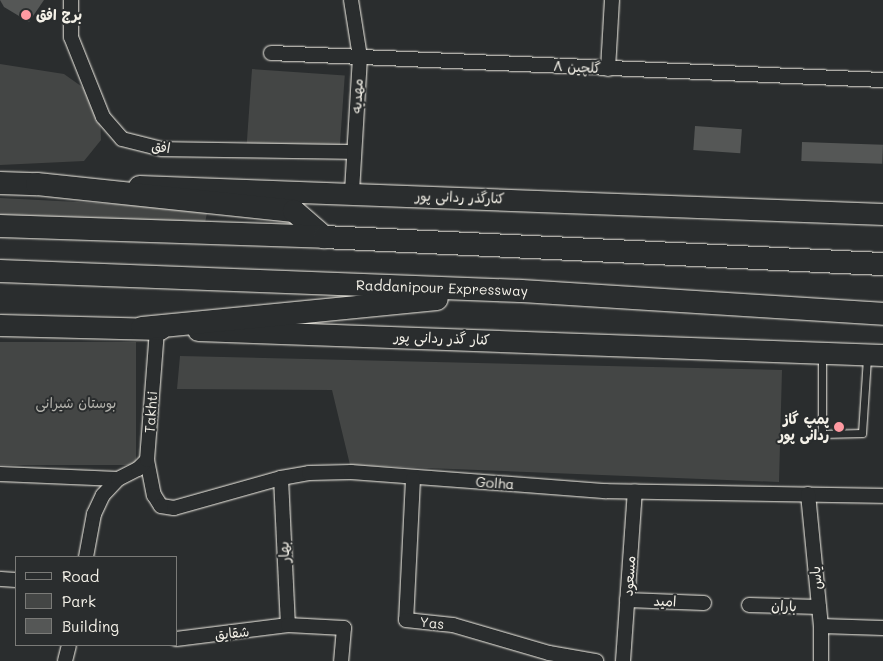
<!DOCTYPE html>
<meta charset="utf-8">
<style>
body{margin:0}
#map{position:relative;width:883px;height:661px;overflow:hidden;background:#2a2d2e;font-family:Mali,"Playpen Sans Arabic",sans-serif}
div>[style]{position:absolute}
.green>*{inset:0;background:#444645;transform-origin:0 0}
.building>*{inset:0;background:#555756;transform-origin:0 0}
.roads{filter:drop-shadow(0 0 1px #f4f1e8) drop-shadow(0 0 1px #f4f1e8)}
.service>*{height:7px;margin:-3.5px;padding:0 3.5px;transform-origin:3.5px;border-radius:3.5px;background:#2a2d2e}
.minor>*{height:14px;margin:-7px;padding:0 7px;transform-origin:7px;border-radius:7px;background:#2a2d2e}
.primary>*{height:21px;margin:-10.5px;padding:0 10.5px;transform-origin:10.5px;border-radius:10.5px;background:#2a2d2e}
.trunk>*{height:22px;margin:-11px;padding:0 11px;transform-origin:11px;border-radius:11px;background:#2a2d2e}
.dots>*{width:14px;height:14px;translate:-50% -50%;box-sizing:border-box;border:2px solid #2a2d2e;border-radius:50%}
span{translate:-50% -50%;white-space:nowrap;text-align:center;line-height:1.15;-webkit-text-stroke:4px #2a2d2e;paint-order:stroke}
.poi-label{font-size:14px;color:#f4f1e8;font-weight:700}
.left{translate:0 -50%;text-align:left}
.right{translate:-100% -50%;text-align:right}
.street-label{font-size:14px;color:#f4f1e8}
.park-label{font-size:14px;color:#b6b5af}
.legend{position:absolute;left:15px;top:556px;width:162px;height:90px;box-sizing:border-box;background:#2a2d2e;border:1px solid #7b7b78;margin:0;padding:6px 9px;list-style:none;font-size:15px;color:#f4f1e8}
.legend li{display:flex;align-items:center;gap:10px;height:25px}
.legend b{width:25px;border:1px solid #7b7b78}
</style>
<div id="map">
<div class="green">
<i style="clip-path:polygon(0 64px,64px 74px,88px 91px,100px 113px,101px 140px,84px 161px,0 165px)"></i>
<i style="left:252px;top:69px;width:93px;height:80px;rotate:4deg"></i>
<i style="clip-path:polygon(0 198px,136px 205px,207px 213px,204px 228px,0 224px)"></i>
<i style="left:136px;top:342px;width:123px;height:136px;rotate:90deg"></i>
<i style="clip-path:polygon(180px 356px,782px 370px,779px 482px,350px 465px,332px 390px,177px 389px)"></i>
</div>
<div class="building">
<i style="clip-path:polygon(0 0,44px 0,29px 22px,4px 7px)"></i>
<i style="left:695px;top:126px;width:47px;height:24px;rotate:4deg"></i>
<i style="left:802px;top:142px;width:81px;height:19px;rotate:2deg"></i>
</div>
<div class="roads">
<div class="service">
<i style="left:822px;top:355px;width:79px;rotate:90deg"></i>
<i style="left:822px;top:434px;width:40px;rotate:-1.4deg"></i>
<i style="left:862px;top:433px;width:75px;rotate:-86.2deg"></i>
</div>
<div class="minor">
<i style="left:71px;top:0;width:37px;rotate:90deg"></i>
<i style="left:71px;top:37px;width:86px;rotate:68.2deg"></i>
<i style="left:103px;top:117px;width:29px;rotate:49deg"></i>
<i style="left:122px;top:139px;width:41px;rotate:14deg"></i>
<i style="left:162px;top:149px;width:192px;rotate:0.9deg"></i>
<i style="left:351px;top:0;width:58px;rotate:81deg"></i>
<i style="left:360px;top:57px;width:136px;rotate:93.4deg"></i>
<i style="left:271px;top:53px;width:613px;rotate:2.53deg"></i>
<i style="left:608px;top:69px;width:69px;rotate:-86.7deg"></i>
<i style="left:147px;top:460px;width:36px;rotate:79deg"></i>
<i style="left:154px;top:495px;width:13px;rotate:58deg"></i>
<i style="left:161px;top:506px;width:13px;rotate:9deg"></i>
<i style="left:174px;top:508px;width:111px;rotate:-15.7deg"></i>
<i style="left:281px;top:478px;width:28px;rotate:-10deg"></i>
<i style="left:309px;top:473px;width:42px;rotate:-1.4deg"></i>
<i style="left:351px;top:472px;width:256px;rotate:4.3deg"></i>
<i style="left:606px;top:491px;width:277px;rotate:1deg"></i>
<i style="left:0;top:474px;width:118px;rotate:2.4deg"></i>
<i style="left:281px;top:478px;width:147px;rotate:87.3deg"></i>
<i style="left:413px;top:479px;width:141px;rotate:92.8deg"></i>
<i style="left:406px;top:620px;width:47px;rotate:6.1deg"></i>
<i style="left:453px;top:625px;width:100px;rotate:16.3deg"></i>
<i style="left:549px;top:653px;width:48px;rotate:9.7deg"></i>
<i style="left:808px;top:494px;width:133px;rotate:84.4deg"></i>
<i style="left:821px;top:626px;width:35px;rotate:90deg"></i>
<i style="left:86px;top:557px;width:44px;rotate:-79.5deg"></i>
<i style="left:94px;top:514px;width:21px;rotate:-65deg"></i>
<i style="left:103px;top:495px;width:22px;rotate:-47deg"></i>
<i style="left:118px;top:479px;width:22px;rotate:-27deg"></i>
<i style="left:138px;top:469px;width:13px;rotate:-45deg"></i>
<i style="left:147px;top:460px;width:131px;rotate:-85.6deg"></i>
<i style="left:0;top:579px;width:16px;rotate:4deg"></i>
<i style="left:627px;top:600px;width:77px;rotate:2.2deg"></i>
<i style="left:749px;top:605px;width:70px;rotate:1.6deg"></i>
<i style="left:821px;top:626px;width:62px;rotate:1.8deg"></i>
<i style="left:176px;top:639px;width:113px;rotate:-7.1deg"></i>
<i style="left:288px;top:625px;width:56px;rotate:3.1deg"></i>
<i style="left:344px;top:628px;width:33px;rotate:95deg"></i>
<i style="left:65px;top:661px;width:16px;rotate:-76deg"></i>
<i style="left:623px;top:661px;width:170px;rotate:-86deg"></i>
</div>
<div class="primary">
<i style="left:139px;top:186px;width:745px;rotate:2.16deg"></i>
<i style="left:0;top:325px;width:160px;rotate:1.4deg"></i>
<i style="left:198px;top:330px;width:685px;rotate:2.09deg"></i>
</div>
<div class="trunk">
<i style="left:0;top:183px;width:37px;rotate:2deg"></i>
<i style="left:37px;top:184px;width:258px;rotate:6deg"></i>
<i style="left:294px;top:211px;width:40px;rotate:41deg"></i>
<i style="left:0;top:226px;width:324px;rotate:1.9deg"></i>
<i style="left:324px;top:237px;width:560px;rotate:2.77deg"></i>
<i style="left:0;top:271px;width:521px;rotate:2.2deg"></i>
<i style="left:521px;top:291px;width:363px;rotate:3.6deg"></i>
<i style="left:142px;top:328px;width:296px;rotate:-5.6deg"></i>
</div>
</div>
<div class="dots">
<i style="left:26px;top:15px;background:#ff9aa2"></i>
<i style="left:839px;top:427px;background:#ff9aa2"></i>
</div>
<div class="poi-label">
<span class="left" style="left:36px;top:15px">برج افق</span>
<span class="right" style="left:829px;top:427px">پمپ گاز<br>ردانی پور</span>
</div>
<div class="street-label">
<span style="left:577px;top:67px;rotate:3deg">گلچین ۸</span>
<span style="left:357px;top:96px;rotate:-87deg">مهدیه</span>
<span style="left:161px;top:147px;rotate:8deg">افق</span>
<span style="left:460px;top:197px;rotate:2deg">کنارگذر ردانی پور</span>
<span style="left:442px;top:288px;rotate:2deg">Raddanipour Expressway</span>
<span style="left:442px;top:338px;rotate:2deg">کنار گذر ردانی پور</span>
<span style="left:151px;top:412px;rotate:-86deg">Takhti</span>
<span style="left:495px;top:483px;rotate:4deg">Golha</span>
<span style="left:284px;top:552px;rotate:-93deg">بهار</span>
<span style="left:629px;top:576px;rotate:-86deg">مسعود</span>
<span style="left:816px;top:578px;rotate:-95deg">یاس</span>
<span style="left:665px;top:601px;rotate:2deg">امید</span>
<span style="left:784px;top:606px;rotate:2deg">باران</span>
<span style="left:432px;top:623px;rotate:5deg">Yas</span>
<span style="left:232px;top:633px;rotate:-6deg">شقایق</span>
</div>
<div class="park-label">
<span style="left:76px;top:403px">بوستان شیرانی</span>
</div>
<ul class="legend">
<li><b style="height:6px;background:#2a2d2e"></b>Road</li>
<li><b style="height:14px;background:#444645"></b>Park</li>
<li><b style="height:14px;background:#555756"></b>Building</li>
</ul>
</div>
